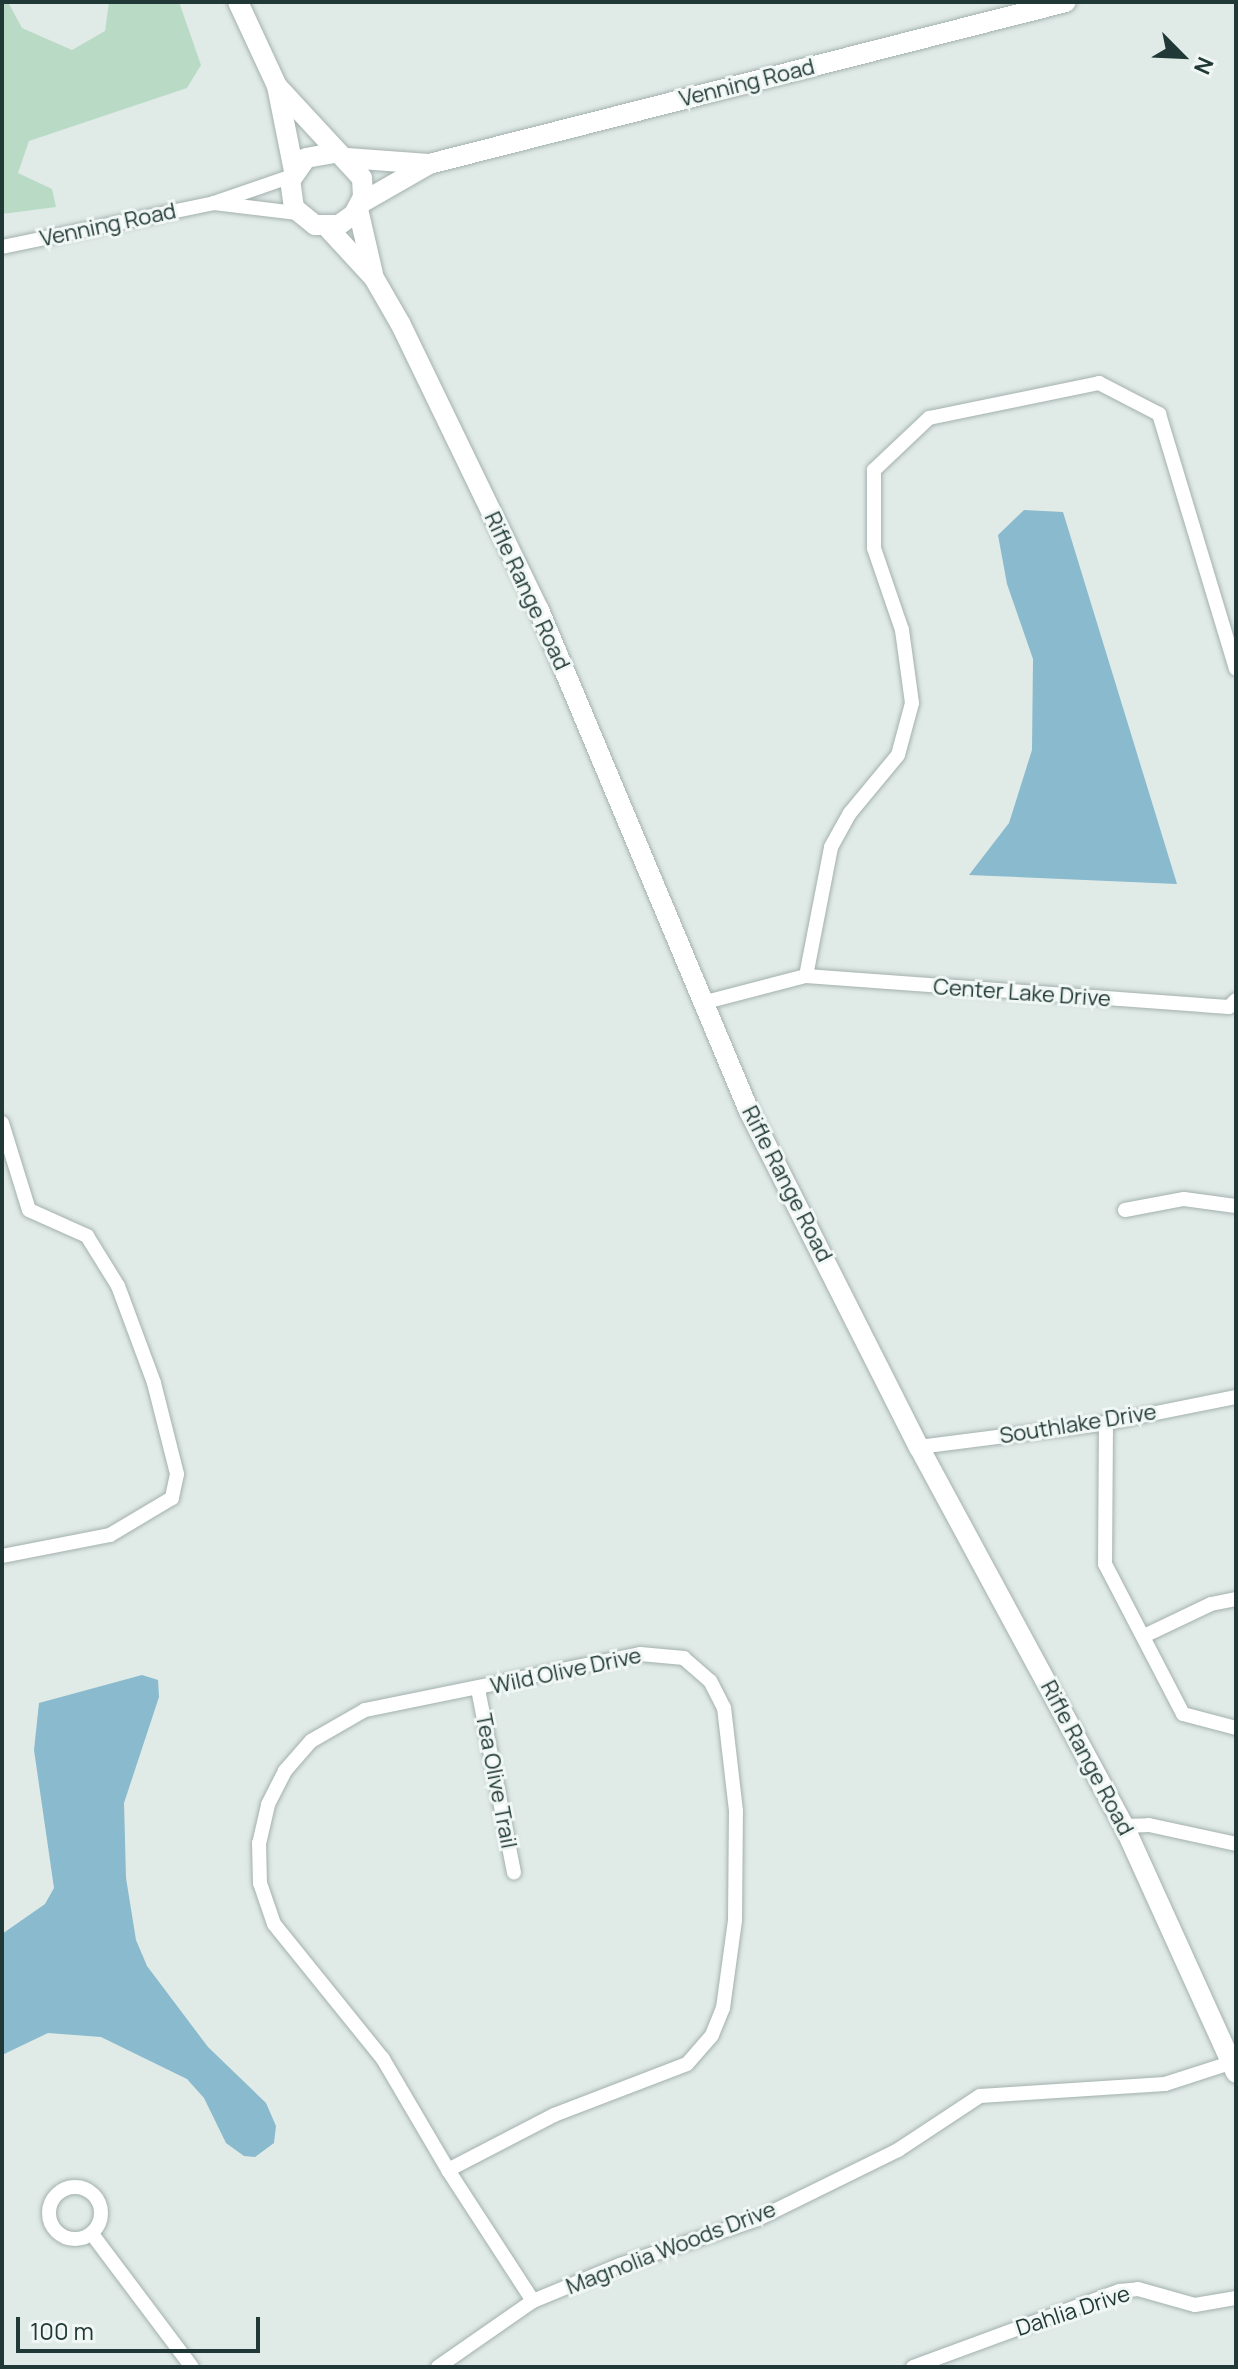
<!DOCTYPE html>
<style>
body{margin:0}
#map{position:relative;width:1238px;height:2369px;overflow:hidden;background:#e0eae7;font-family:Manrope,sans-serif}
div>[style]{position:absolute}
.green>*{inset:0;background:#b9dbc6}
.water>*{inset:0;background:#89bacd}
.roads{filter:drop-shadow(0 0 2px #a3b1ae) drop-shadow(0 0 2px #a3b1ae)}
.street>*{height:14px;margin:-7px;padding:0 7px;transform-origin:7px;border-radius:7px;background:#fff}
.street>.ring{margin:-7px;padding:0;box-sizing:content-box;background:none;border:14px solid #fff;border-radius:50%}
.secondary>*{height:20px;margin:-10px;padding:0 10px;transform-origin:10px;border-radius:10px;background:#fff}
span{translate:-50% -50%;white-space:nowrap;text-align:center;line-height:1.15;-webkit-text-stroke:6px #f0f7f4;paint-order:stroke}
.street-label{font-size:22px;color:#213936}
.frame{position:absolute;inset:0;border:4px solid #213936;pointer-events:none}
.north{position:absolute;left:1142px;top:16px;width:80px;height:80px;-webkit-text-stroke:6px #f0f7f4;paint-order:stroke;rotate:114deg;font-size:22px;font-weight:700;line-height:32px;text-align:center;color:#213936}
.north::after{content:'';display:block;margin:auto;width:28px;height:36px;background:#213936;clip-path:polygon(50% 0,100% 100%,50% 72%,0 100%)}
.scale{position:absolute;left:16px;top:2317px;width:244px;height:36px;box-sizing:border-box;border:4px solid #213936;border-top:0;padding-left:10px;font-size:24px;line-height:28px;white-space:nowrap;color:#213936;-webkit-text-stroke:6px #f0f7f4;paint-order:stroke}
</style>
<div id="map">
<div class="green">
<i style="clip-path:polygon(2px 2px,8px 2px,22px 28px,72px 50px,105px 31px,109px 2px,179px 2px,201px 65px,187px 88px,29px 141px,18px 173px,52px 189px,56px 207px,2px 214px)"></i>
</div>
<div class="water">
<i style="clip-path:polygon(1024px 510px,1063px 512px,1177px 884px,969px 875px,1009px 823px,1032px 750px,1033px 659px,1007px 584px,998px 535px)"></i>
<i style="clip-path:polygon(142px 1675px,158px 1680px,159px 1697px,124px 1803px,126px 1878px,136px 1940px,147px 1966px,208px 2047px,266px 2103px,276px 2126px,274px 2143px,255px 2157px,244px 2156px,226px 2143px,204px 2098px,187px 2079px,101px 2037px,48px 2033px,2px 2055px,2px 1934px,45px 1904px,54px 1888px,34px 1750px,39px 1703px)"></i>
</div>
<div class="roads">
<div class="street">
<i style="left:292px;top:176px;width:83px;rotate:160.9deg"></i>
<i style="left:214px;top:203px;width:84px;rotate:6.9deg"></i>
<i style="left:2px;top:247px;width:217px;rotate:-11.7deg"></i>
<i style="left:806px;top:976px;width:131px;rotate:-79deg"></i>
<i style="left:831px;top:847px;width:39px;rotate:-61deg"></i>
<i style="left:850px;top:813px;width:75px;rotate:-50.4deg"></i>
<i style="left:898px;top:755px;width:54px;rotate:-74.9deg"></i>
<i style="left:912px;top:703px;width:74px;rotate:-97.8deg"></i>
<i style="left:902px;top:630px;width:87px;rotate:-108.9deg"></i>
<i style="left:874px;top:548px;width:78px;rotate:-90deg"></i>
<i style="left:874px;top:470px;width:76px;rotate:-43.4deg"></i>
<i style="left:929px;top:418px;width:174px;rotate:-11.6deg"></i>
<i style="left:1099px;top:383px;width:68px;rotate:27.3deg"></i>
<i style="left:1159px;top:414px;width:266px;rotate:73.2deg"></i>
<i style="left:702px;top:1003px;width:107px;rotate:-14.6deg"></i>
<i style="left:806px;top:976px;width:424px;rotate:4.2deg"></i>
<i style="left:1229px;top:1007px;width:10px;rotate:-45deg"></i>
<i style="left:2px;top:1123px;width:91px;rotate:72.8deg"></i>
<i style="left:29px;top:1210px;width:64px;rotate:24.1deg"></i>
<i style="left:87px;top:1236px;width:59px;rotate:58.2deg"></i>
<i style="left:118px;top:1286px;width:103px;rotate:69.6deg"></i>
<i style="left:154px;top:1383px;width:94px;rotate:75.8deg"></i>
<i style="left:177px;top:1474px;width:25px;rotate:102deg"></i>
<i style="left:172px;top:1498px;width:72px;rotate:149.2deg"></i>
<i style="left:110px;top:1535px;width:110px;rotate:169deg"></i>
<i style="left:1125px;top:1210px;width:60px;rotate:-10.6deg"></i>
<i style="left:1184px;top:1199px;width:52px;rotate:7.7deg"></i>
<i style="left:1106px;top:1423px;width:141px;rotate:90.4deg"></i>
<i style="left:1105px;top:1564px;width:169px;rotate:62.5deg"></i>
<i style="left:1183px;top:1714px;width:55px;rotate:14.8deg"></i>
<i style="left:919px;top:1447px;width:189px;rotate:-7.3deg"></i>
<i style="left:1106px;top:1423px;width:133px;rotate:-11.3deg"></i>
<i style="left:1144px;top:1636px;width:74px;rotate:-25.5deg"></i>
<i style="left:1211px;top:1604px;width:25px;rotate:-11deg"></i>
<i style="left:478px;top:1689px;width:187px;rotate:78.9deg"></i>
<i style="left:1124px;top:1826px;width:25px;rotate:-2deg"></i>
<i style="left:1149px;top:1825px;width:89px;rotate:12.3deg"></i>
<i style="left:448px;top:2170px;width:119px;rotate:-27.4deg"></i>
<i style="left:554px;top:2115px;width:142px;rotate:-21deg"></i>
<i style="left:687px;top:2064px;width:38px;rotate:-49deg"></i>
<i style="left:712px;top:2035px;width:29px;rotate:-68deg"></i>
<i style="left:723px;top:2008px;width:89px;rotate:-82.2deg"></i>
<i style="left:735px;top:1920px;width:109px;rotate:-89.5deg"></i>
<i style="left:736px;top:1811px;width:104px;rotate:-96.6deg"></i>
<i style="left:724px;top:1708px;width:30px;rotate:-117deg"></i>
<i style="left:710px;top:1681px;width:35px;rotate:-139deg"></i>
<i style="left:684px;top:1658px;width:44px;rotate:-174.8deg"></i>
<i style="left:640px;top:1654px;width:281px;rotate:168.5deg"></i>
<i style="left:365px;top:1710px;width:62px;rotate:150.1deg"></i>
<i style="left:311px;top:1741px;width:40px;rotate:131deg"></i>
<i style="left:285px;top:1771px;width:38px;rotate:117deg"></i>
<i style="left:268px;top:1805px;width:39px;rotate:103deg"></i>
<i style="left:259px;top:1843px;width:40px;rotate:88.6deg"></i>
<i style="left:260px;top:1883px;width:43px;rotate:71.1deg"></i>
<i style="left:274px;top:1924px;width:174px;rotate:51.1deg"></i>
<i style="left:383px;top:2059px;width:129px;rotate:59.6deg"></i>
<i style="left:448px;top:2170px;width:156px;rotate:57deg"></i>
<i class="ring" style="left:49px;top:2187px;width:38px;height:38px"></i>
<i style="left:92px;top:2234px;width:166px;rotate:53.1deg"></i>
<i style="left:438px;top:2367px;width:116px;rotate:-34.8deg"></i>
<i style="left:533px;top:2301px;width:94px;rotate:-22.5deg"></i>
<i style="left:620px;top:2265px;width:145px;rotate:-18.4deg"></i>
<i style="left:758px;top:2219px;width:156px;rotate:-26.2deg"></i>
<i style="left:898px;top:2150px;width:98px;rotate:-33.4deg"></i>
<i style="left:980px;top:2096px;width:185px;rotate:-3.7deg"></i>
<i style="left:1165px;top:2084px;width:68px;rotate:-17.9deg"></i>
<i style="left:913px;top:2367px;width:221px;rotate:-20.2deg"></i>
<i style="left:1120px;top:2291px;width:18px;rotate:-6deg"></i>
<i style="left:1138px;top:2289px;width:59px;rotate:15.7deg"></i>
<i style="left:1195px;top:2305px;width:42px;rotate:-9.7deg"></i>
</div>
<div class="secondary">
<i style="left:238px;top:2px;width:93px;rotate:65.1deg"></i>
<i style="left:277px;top:86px;width:87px;rotate:78.7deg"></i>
<i style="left:277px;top:86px;width:125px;rotate:47.3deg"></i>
<i style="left:362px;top:178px;width:19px;rotate:87deg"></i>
<i style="left:363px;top:197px;width:19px;rotate:118deg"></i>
<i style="left:354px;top:214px;width:19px;rotate:144deg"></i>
<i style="left:339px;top:225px;width:24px;rotate:180deg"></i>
<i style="left:315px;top:225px;width:27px;rotate:-141deg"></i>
<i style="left:294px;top:208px;width:27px;rotate:-98deg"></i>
<i style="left:290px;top:181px;width:28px;rotate:-55deg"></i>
<i style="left:306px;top:158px;width:29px;rotate:-10deg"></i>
<i style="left:347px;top:158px;width:82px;rotate:4.2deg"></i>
<i style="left:361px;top:203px;width:78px;rotate:-29.8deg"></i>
<i style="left:429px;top:164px;width:657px;rotate:-14.27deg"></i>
<i style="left:358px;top:209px;width:67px;rotate:77deg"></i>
<i style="left:327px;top:227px;width:69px;rotate:47.3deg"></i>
<i style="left:374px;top:278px;width:54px;rotate:60.1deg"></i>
<i style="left:401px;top:325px;width:317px;rotate:64.2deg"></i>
<i style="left:539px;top:610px;width:543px;rotate:67.26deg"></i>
<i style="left:749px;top:1111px;width:377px;rotate:63.2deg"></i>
<i style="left:919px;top:1447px;width:431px;rotate:61.6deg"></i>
<i style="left:1124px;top:1826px;width:271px;rotate:65.6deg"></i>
</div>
</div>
<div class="street-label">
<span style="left:747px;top:83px;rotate:-14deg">Venning Road</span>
<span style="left:108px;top:225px;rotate:-12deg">Venning Road</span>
<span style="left:527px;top:591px;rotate:65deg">Rifle Range Road</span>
<span style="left:1022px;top:993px;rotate:4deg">Center Lake Drive</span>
<span style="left:787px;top:1184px;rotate:63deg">Rifle Range Road</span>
<span style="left:1078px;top:1424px;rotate:-9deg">Southlake Drive</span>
<span style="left:566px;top:1671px;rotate:-12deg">Wild Olive Drive</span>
<span style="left:1087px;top:1758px;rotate:62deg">Rifle Range Road</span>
<span style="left:496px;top:1781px;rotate:79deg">Tea Olive Trail</span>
<span style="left:671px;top:2248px;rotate:-21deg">Magnolia Woods Drive</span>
<span style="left:1073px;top:2311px;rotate:-18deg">Dahlia Drive</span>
</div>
<div class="frame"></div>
<div class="north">N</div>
<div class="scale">100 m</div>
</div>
